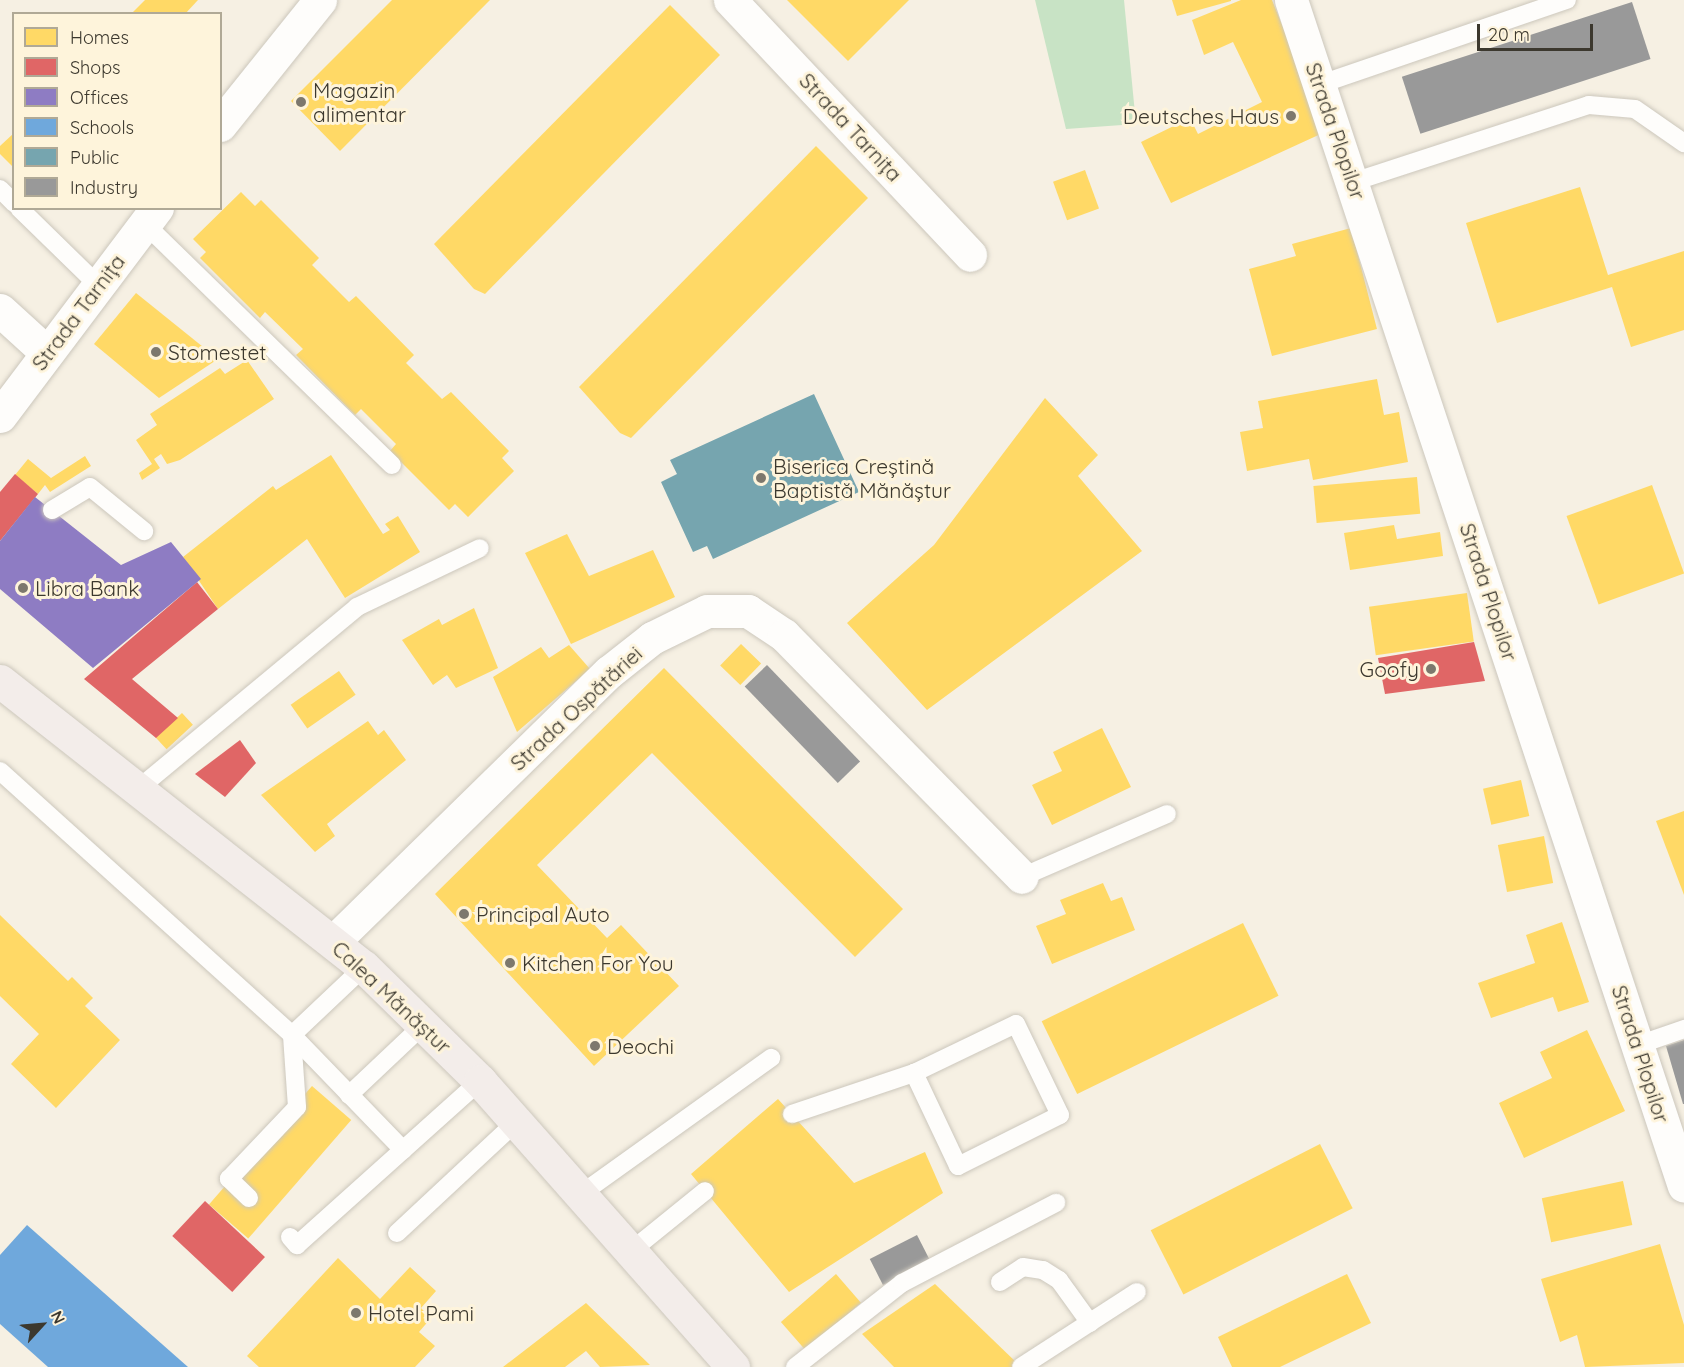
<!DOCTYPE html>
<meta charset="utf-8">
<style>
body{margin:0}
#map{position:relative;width:1684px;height:1367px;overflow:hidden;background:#f6f0e3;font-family:Quicksand,sans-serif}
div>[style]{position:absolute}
.green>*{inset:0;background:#c8e3c5}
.homes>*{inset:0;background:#ffd966;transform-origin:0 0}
.shops>*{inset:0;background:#e06666;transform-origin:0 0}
.offices>*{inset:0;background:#8e7cc3}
.schools>*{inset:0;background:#6fa8dc}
.public>*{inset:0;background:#76a5af}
.industry>*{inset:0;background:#999;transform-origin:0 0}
.roads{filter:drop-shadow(0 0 2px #ccc7bc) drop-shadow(0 0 2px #ccc7bc)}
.service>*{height:18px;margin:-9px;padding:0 9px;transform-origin:9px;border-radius:9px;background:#fefdfb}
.minor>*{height:33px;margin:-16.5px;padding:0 16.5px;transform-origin:16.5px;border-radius:16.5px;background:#fefdfb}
.primary>*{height:33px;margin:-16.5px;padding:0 16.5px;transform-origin:16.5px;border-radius:16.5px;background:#f3edea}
.dots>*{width:16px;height:16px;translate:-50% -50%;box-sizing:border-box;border:3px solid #fef4db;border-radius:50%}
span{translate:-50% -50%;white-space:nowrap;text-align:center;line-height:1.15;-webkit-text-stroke:6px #fef4db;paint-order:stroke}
.poi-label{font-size:21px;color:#3c382e}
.left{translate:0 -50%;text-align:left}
.right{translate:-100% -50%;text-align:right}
.street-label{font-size:21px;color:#3c382e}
.legend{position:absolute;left:12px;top:12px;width:210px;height:198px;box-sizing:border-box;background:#fef4db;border:2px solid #b0a996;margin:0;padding:8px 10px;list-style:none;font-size:18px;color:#3c382e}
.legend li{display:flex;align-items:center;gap:12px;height:30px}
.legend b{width:30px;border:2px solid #b0a996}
.north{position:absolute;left:12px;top:1295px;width:60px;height:60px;-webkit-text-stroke:4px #fef4db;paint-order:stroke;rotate:64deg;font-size:16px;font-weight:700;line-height:24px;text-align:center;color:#3c382e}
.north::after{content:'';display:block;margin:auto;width:21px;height:27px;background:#3c382e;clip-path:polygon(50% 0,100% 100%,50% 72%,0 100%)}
.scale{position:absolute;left:1477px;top:24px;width:116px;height:27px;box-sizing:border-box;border:3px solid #3c382e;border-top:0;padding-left:8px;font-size:18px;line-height:21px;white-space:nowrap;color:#3c382e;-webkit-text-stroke:4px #fef4db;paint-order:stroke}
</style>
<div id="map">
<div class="green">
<i style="clip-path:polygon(1035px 0,1124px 0,1136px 124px,1066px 129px)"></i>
</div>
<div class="homes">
<i style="clip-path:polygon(145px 0,198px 0,185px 14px,131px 14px)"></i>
<i style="clip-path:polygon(392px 0,490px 0,340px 151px,291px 101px)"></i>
<i style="clip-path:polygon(787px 0,909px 0,848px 61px)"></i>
<i style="clip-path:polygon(1172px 0,1231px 0,1231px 1px,1177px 16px)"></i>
<i style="clip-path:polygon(1241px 0,1272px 0,1325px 132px,1171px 203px,1141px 142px,1190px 118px,1198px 134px,1262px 102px,1233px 42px,1204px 55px,1192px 20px)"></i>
<i style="clip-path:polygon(670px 5px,720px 55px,485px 294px,474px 289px,434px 244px)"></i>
<i style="clip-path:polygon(14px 133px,14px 168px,0 154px,0 146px)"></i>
<i style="clip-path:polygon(816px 146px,868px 198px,631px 438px,620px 433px,579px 387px)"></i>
<i style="left:1085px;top:170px;width:41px;height:34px;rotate:70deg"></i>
<i style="clip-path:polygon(1580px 187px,1608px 275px,1684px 251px,1684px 330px,1631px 347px,1612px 287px,1497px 323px,1466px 223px)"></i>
<i style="clip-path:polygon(241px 192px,255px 206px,261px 200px,319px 258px,312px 265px,349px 302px,356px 296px,414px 355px,406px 363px,442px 399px,451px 392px,509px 451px,502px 458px,514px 471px,468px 517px,455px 504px,449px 510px,390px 451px,396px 444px,361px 409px,355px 415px,296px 355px,303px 349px,265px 312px,260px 318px,200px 258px,206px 252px,193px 239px)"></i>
<i style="clip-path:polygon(1351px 228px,1377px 329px,1272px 356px,1249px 269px,1296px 256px,1292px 244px)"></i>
<i style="clip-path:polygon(136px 293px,218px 359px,159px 398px,94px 344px)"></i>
<i style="clip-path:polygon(247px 360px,274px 399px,180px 460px,167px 464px,161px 454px,154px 459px,160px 468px,142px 480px,139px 473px,152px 464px,136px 440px,157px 425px,150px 414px,220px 368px,225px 374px)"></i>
<i style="clip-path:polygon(1377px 379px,1384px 415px,1399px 412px,1408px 462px,1313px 480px,1309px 459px,1247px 471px,1240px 432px,1263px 428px,1258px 401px)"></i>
<i style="clip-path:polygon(1045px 398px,1098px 455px,1078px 476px,1142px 551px,927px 710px,847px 623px,934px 545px)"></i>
<i style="clip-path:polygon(331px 455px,383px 534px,390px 530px,385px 524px,398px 516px,420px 552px,345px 598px,307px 539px,218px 609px,183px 557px,273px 486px,276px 490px)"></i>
<i style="clip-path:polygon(85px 456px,91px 466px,50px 492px,45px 485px,38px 494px,15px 475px,28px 459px,51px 478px)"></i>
<i style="left:1417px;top:477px;width:37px;height:104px;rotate:85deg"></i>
<i style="left:1652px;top:485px;width:94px;height:91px;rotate:70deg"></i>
<i style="clip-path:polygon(1394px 525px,1397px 539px,1440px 532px,1443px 556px,1350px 570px,1344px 533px)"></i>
<i style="clip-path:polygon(567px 534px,589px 576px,653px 550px,675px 597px,571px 644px,525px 553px)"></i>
<i style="left:1467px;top:593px;width:49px;height:99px;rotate:82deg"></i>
<i style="clip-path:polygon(474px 608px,498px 668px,456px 688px,447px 675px,433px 685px,402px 640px,439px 619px,442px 625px)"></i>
<i style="left:741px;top:644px;width:28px;height:30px;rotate:44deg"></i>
<i style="clip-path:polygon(569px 645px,590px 669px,517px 732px,493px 677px,541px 647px,549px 658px)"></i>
<i style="clip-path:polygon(664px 668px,903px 909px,855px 957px,652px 753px,537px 865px,607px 938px,621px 925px,679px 986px,594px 1066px,435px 894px)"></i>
<i style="left:339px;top:671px;width:29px;height:59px;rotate:55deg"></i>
<i style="left:182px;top:713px;width:16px;height:36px;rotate:47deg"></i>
<i style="clip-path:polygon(368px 721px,378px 735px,384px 730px,406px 760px,327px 824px,335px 836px,315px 852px,261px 795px)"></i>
<i style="clip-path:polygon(1102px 728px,1131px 787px,1052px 825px,1032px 785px,1062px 771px,1053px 752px)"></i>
<i style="left:1521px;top:780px;width:37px;height:39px;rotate:77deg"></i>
<i style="clip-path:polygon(1684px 811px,1684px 895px,1656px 821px)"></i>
<i style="left:1544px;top:836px;width:48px;height:47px;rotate:79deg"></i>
<i style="clip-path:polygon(1103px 883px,1111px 901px,1122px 897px,1135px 930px,1052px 964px,1036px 926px,1066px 914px,1060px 900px)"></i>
<i style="clip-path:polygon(0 915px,68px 981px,72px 977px,93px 998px,85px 1006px,120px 1040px,56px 1108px,11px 1064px,39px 1034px,0 996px)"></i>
<i style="clip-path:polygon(1562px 922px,1589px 1002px,1558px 1012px,1553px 997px,1491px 1018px,1478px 983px,1535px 963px,1526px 935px)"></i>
<i style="left:1243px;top:923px;width:81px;height:224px;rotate:64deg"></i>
<i style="clip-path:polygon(1587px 1030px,1625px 1111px,1524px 1158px,1499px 1103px,1552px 1078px,1540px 1052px)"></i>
<i style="left:312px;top:1086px;width:52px;height:157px;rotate:41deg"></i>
<i style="clip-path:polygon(778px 1099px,854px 1183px,925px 1152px,943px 1193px,789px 1292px,691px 1174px)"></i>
<i style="left:1320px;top:1144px;width:72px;height:190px;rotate:63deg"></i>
<i style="left:1623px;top:1181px;width:45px;height:83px;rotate:78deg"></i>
<i style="clip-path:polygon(1660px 1244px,1684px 1325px,1684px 1363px,1585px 1367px,1577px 1335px,1560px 1342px,1541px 1279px)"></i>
<i style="clip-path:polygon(338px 1258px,380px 1299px,410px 1267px,436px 1291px,421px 1308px,431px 1318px,419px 1332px,435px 1346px,415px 1367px,259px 1367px,247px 1356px)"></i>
<i style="left:836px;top:1274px;width:38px;height:73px;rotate:49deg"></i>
<i style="clip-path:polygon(1347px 1274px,1371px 1323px,1280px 1367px,1232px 1367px,1218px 1337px)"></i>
<i style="clip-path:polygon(935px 1284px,1021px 1367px,894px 1367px,862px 1334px)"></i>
<i style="clip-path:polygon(586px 1303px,650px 1365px,600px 1367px,586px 1351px,565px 1367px,503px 1367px)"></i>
</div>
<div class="shops">
<i style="clip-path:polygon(15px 474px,38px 494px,0 541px,0 492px)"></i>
<i style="clip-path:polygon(197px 582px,218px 609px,132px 679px,178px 718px,156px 738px,84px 679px)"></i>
<i style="clip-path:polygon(1474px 642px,1485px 681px,1385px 694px,1378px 658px)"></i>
<i style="clip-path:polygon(240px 740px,256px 763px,225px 797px,195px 774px)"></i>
<i style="left:205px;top:1201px;width:82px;height:48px;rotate:43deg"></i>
</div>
<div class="offices">
<i style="clip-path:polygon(35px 497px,121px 565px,171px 542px,201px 579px,93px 668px,0 589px,0 541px)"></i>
</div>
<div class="schools">
<i style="clip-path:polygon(27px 1225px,188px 1367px,48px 1367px,0 1324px,0 1255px)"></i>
</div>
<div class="public">
<i style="clip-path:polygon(814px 394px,859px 492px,713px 559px,707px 546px,693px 552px,661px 482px,677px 474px,670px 460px)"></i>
</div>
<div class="industry">
<i style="left:1632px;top:2px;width:60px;height:242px;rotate:72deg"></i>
<i style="left:767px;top:665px;width:134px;height:31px;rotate:46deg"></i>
<i style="clip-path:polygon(1684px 1040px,1684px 1104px,1683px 1104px,1666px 1046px)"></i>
<i style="left:917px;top:1235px;width:29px;height:53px;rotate:63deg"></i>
</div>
<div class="roads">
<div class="service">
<i style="left:1321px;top:84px;width:260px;rotate:-18.9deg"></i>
<i style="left:1353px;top:182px;width:248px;rotate:-18.1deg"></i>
<i style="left:1589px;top:105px;width:46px;rotate:5deg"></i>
<i style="left:1635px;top:109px;width:60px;rotate:34.8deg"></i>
<i style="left:0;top:189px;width:20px;rotate:45deg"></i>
<i style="left:19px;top:208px;width:110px;rotate:44.3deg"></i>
<i style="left:145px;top:224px;width:345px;rotate:44.3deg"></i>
<i style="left:52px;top:510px;width:44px;rotate:-31.2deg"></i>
<i style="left:90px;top:487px;width:70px;rotate:39.2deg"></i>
<i style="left:0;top:771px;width:394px;rotate:42.1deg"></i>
<i style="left:292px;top:1035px;width:160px;rotate:46deg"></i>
<i style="left:138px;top:789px;width:285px;rotate:-39.7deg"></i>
<i style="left:357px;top:607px;width:136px;rotate:-25.6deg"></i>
<i style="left:1022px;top:877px;width:158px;rotate:-23.5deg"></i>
<i style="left:1016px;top:1024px;width:101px;rotate:64.2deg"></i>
<i style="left:1060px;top:1115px;width:114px;rotate:153.4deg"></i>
<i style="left:958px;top:1166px;width:103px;rotate:-115.3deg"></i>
<i style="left:914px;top:1073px;width:113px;rotate:-25.7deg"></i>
<i style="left:292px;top:1035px;width:99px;rotate:-43.4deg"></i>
<i style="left:1638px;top:1045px;width:49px;rotate:-19.2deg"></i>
<i style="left:349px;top:1095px;width:102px;rotate:-43.4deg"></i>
<i style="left:792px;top:1114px;width:129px;rotate:-18.6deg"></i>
<i style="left:581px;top:1194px;width:234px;rotate:-35.6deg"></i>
<i style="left:249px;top:1198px;width:28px;rotate:-136deg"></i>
<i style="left:229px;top:1179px;width:99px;rotate:-46.6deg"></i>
<i style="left:297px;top:1107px;width:72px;rotate:-94deg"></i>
<i style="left:397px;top:1233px;width:163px;rotate:-43deg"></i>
<i style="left:290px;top:1237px;width:11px;rotate:49deg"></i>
<i style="left:297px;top:1245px;width:246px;rotate:-41.9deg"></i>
<i style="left:631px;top:1251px;width:95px;rotate:-39deg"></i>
<i style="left:1000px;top:1282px;width:27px;rotate:-33deg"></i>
<i style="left:1023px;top:1267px;width:20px;rotate:9deg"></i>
<i style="left:1043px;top:1270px;width:19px;rotate:32deg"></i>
<i style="left:1059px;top:1280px;width:53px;rotate:54.2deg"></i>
<i style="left:795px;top:1367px;width:136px;rotate:-38.1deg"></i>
<i style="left:902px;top:1283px;width:174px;rotate:-27.5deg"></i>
<i style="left:1021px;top:1367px;width:138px;rotate:-32.9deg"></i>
</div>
<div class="minor">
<i style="left:730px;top:0;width:350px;rotate:46.7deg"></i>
<i style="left:1291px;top:0;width:1249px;rotate:71.67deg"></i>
<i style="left:220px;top:125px;width:160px;rotate:-51.3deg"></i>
<i style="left:0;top:310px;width:62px;rotate:42.4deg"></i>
<i style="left:0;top:416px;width:261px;rotate:-53deg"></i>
<i style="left:334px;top:941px;width:385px;rotate:-44.4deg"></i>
<i style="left:609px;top:672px;width:55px;rotate:-38.3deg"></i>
<i style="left:652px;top:638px;width:61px;rotate:-26.1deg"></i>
<i style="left:707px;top:611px;width:41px"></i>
<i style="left:748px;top:611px;width:43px;rotate:33.7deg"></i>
<i style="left:784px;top:635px;width:339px;rotate:45.5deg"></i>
</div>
<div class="primary">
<i style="left:0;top:681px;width:463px;rotate:38.2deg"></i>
<i style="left:364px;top:967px;width:163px;rotate:44.5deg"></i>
<i style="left:480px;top:1081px;width:382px;rotate:48.5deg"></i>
</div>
</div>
<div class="dots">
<i style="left:301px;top:102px;background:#7d786d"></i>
<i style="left:1291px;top:116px;background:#7d786d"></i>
<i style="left:156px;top:352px;background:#7d786d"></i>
<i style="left:761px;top:478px;background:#7d786d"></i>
<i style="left:23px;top:588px;background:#7d786d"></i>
<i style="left:1431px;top:669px;background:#7d786d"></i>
<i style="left:464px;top:914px;background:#7d786d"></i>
<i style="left:510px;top:963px;background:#7d786d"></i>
<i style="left:595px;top:1046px;background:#7d786d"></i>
<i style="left:356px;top:1313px;background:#7d786d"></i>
</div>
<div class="poi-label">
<span class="left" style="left:313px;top:102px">Magazin<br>alimentar</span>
<span class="right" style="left:1279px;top:116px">Deutsches Haus</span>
<span class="left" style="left:168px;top:352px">Stomestet</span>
<span class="left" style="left:773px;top:478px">Biserica Creștină<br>Baptistă Mănăștur</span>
<span class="left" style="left:35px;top:588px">Libra Bank</span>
<span class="right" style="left:1419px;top:669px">Goofy</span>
<span class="left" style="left:476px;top:914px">Principal Auto</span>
<span class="left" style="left:522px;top:963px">Kitchen For You</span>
<span class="left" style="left:607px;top:1046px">Deochi</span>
<span class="left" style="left:368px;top:1313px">Hotel Pami</span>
</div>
<div class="street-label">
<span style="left:851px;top:127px;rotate:47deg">Strada Tarnița</span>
<span style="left:1336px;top:131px;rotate:71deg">Strada Plopilor</span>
<span style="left:78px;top:312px;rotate:-53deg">Strada Tarnița</span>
<span style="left:1489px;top:592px;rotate:72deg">Strada Plopilor</span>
<span style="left:576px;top:708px;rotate:-43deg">Strada Ospătăriei</span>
<span style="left:392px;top:997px;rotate:43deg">Calea Mănăștur</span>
<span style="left:1641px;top:1054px;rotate:72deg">Strada Plopilor</span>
</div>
<ul class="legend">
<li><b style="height:16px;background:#ffd966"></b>Homes</li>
<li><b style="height:16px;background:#e06666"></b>Shops</li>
<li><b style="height:16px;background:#8e7cc3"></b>Offices</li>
<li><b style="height:16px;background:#6fa8dc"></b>Schools</li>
<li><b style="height:16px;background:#76a5af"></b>Public</li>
<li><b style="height:16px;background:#999"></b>Industry</li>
</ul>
<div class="north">N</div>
<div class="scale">20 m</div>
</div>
